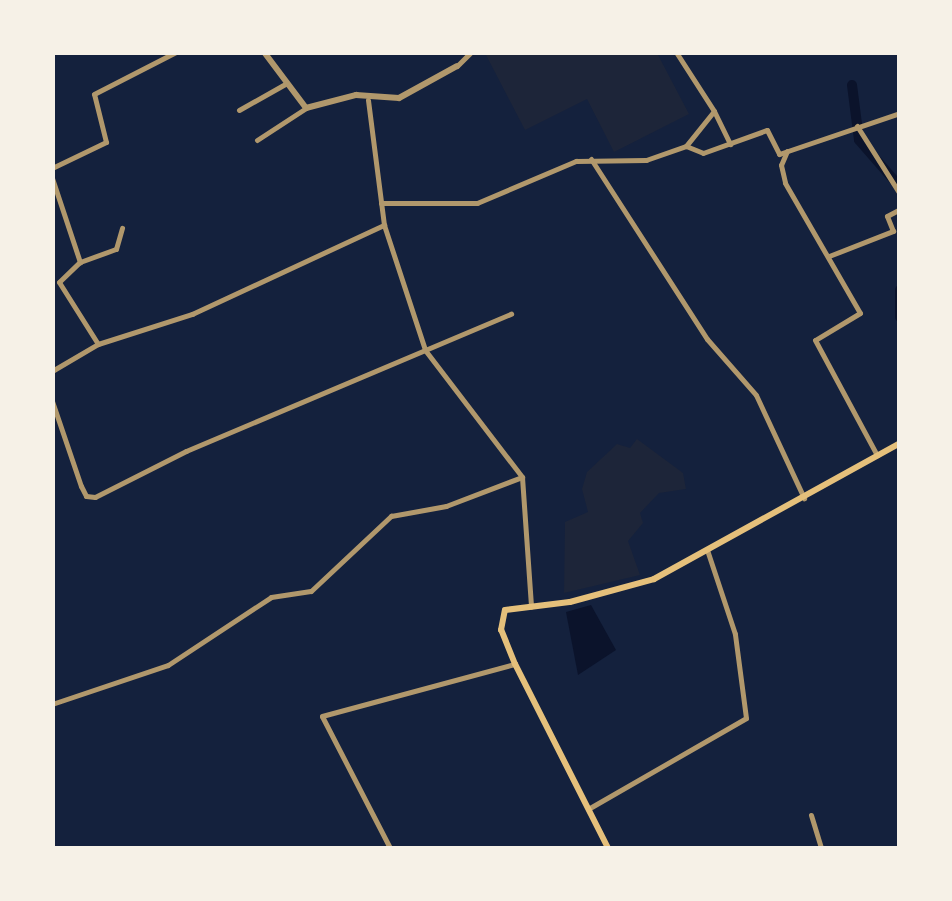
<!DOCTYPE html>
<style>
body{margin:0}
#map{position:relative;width:952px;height:901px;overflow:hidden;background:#14213d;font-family:"Public Sans",sans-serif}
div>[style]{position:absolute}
.green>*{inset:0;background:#1d2539}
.water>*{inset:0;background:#0b132b}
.canal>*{height:10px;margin:-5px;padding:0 5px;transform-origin:5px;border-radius:5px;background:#0b132b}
.minor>*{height:5px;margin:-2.5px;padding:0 2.5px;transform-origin:2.5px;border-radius:2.5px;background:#b1986c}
.tertiary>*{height:6px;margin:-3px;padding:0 3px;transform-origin:3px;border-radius:3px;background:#b1986c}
.secondary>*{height:6px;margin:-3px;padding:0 3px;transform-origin:3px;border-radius:3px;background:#e5c07b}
span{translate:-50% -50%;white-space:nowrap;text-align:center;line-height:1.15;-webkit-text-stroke:9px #f6f1e7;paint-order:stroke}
.frame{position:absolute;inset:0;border:55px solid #f6f1e7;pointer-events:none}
</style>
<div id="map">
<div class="green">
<i style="clip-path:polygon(485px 53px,657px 53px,689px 114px,614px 152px,587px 99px,525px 130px)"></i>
<i style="clip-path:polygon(637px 439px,683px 473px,686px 489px,659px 493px,640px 513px,643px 523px,628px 541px,640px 575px,564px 593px,565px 522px,588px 512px,582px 489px,587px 472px,617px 444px,630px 448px)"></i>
</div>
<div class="water">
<i style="clip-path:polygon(591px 605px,616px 650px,578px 675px,566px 612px)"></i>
</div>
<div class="canal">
<i style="left:852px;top:85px;width:55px;rotate:82.7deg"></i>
<i style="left:859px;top:140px;width:62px;rotate:48.9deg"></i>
<i style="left:900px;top:290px;width:27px;rotate:90deg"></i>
</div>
<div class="minor">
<i style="left:676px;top:52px;width:70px;rotate:57.2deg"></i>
<i style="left:714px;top:111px;width:45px;rotate:128.7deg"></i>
<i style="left:457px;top:66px;width:20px;rotate:-45deg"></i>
<i style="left:239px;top:110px;width:55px;rotate:-29.4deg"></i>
<i style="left:714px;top:111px;width:37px;rotate:64deg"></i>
<i style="left:857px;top:126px;width:80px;rotate:57.7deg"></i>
<i style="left:257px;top:140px;width:59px;rotate:-33.1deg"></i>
<i style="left:787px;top:151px;width:15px;rotate:113deg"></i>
<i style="left:781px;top:165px;width:18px;rotate:77deg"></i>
<i style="left:785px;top:183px;width:150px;rotate:60deg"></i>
<i style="left:860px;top:313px;width:52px;rotate:149deg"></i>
<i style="left:815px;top:340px;width:131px;rotate:61.7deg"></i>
<i style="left:591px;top:159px;width:214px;rotate:57.2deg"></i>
<i style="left:707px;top:339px;width:74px;rotate:48.8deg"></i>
<i style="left:756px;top:395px;width:114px;rotate:65deg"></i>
<i style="left:52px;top:168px;width:60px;rotate:-25.7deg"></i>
<i style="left:106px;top:142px;width:49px;rotate:-104deg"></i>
<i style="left:94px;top:94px;width:92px;rotate:-27.1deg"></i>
<i style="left:52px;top:178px;width:89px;rotate:71.6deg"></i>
<i style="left:381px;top:203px;width:96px"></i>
<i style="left:477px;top:203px;width:108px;rotate:-23deg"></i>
<i style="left:576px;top:161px;width:70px;rotate:-0.8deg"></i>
<i style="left:646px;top:160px;width:42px;rotate:-19.3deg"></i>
<i style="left:686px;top:146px;width:18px;rotate:22deg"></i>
<i style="left:703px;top:153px;width:68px;rotate:-19.8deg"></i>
<i style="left:767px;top:130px;width:27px;rotate:63deg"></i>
<i style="left:779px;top:154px;width:128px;rotate:-18.7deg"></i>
<i style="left:384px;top:225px;width:132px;rotate:71.8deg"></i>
<i style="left:425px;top:350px;width:160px;rotate:52.6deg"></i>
<i style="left:829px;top:256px;width:69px;rotate:-21.3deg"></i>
<i style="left:893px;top:231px;width:16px;rotate:-112deg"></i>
<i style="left:887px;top:216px;width:15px;rotate:-28deg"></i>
<i style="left:98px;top:344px;width:99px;rotate:-17.7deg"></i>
<i style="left:192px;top:314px;width:212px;rotate:-24.9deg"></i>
<i style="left:384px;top:225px;width:126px;rotate:-97.3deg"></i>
<i style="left:52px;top:371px;width:53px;rotate:-30.4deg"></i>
<i style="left:98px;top:344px;width:73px;rotate:-122.2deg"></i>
<i style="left:59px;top:282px;width:29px;rotate:-44deg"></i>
<i style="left:80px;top:262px;width:38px;rotate:-20deg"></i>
<i style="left:116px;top:249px;width:22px;rotate:-74deg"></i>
<i style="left:52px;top:401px;width:90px;rotate:71.2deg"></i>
<i style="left:81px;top:486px;width:11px;rotate:63deg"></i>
<i style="left:86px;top:496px;width:9px;rotate:6deg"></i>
<i style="left:95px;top:497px;width:102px;rotate:-26.8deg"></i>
<i style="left:186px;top:451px;width:353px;rotate:-22.9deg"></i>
<i style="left:52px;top:704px;width:122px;rotate:-18.6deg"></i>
<i style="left:168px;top:665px;width:123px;rotate:-33.4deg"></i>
<i style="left:271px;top:597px;width:40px;rotate:-8.5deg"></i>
<i style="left:311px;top:591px;width:110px;rotate:-43.2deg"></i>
<i style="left:391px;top:516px;width:56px;rotate:-10.3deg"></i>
<i style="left:446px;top:506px;width:81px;rotate:-20.9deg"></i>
<i style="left:522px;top:477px;width:130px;rotate:86deg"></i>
<i style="left:588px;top:809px;width:182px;rotate:-29.9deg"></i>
<i style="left:746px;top:718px;width:85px;rotate:-97.5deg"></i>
<i style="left:735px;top:634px;width:89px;rotate:-108.4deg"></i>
<i style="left:811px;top:815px;width:34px;rotate:73deg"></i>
<i style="left:390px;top:848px;width:148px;rotate:-117.3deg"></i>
<i style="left:322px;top:716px;width:200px;rotate:-15.1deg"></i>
</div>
<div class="tertiary">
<i style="left:264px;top:52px;width:70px;rotate:53.1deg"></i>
<i style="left:306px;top:108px;width:52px;rotate:-14.6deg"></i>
<i style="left:356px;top:95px;width:43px;rotate:4deg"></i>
<i style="left:399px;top:98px;width:66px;rotate:-28.9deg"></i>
</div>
<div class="secondary">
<i style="left:608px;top:848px;width:206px;rotate:-116.8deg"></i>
<i style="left:515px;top:664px;width:37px;rotate:-112deg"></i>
<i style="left:501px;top:630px;width:20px;rotate:-79deg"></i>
<i style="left:505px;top:610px;width:65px;rotate:-7deg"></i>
<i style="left:570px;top:602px;width:87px;rotate:-15.3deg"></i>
<i style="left:654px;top:579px;width:281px;rotate:-28.9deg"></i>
</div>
<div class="frame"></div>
</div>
